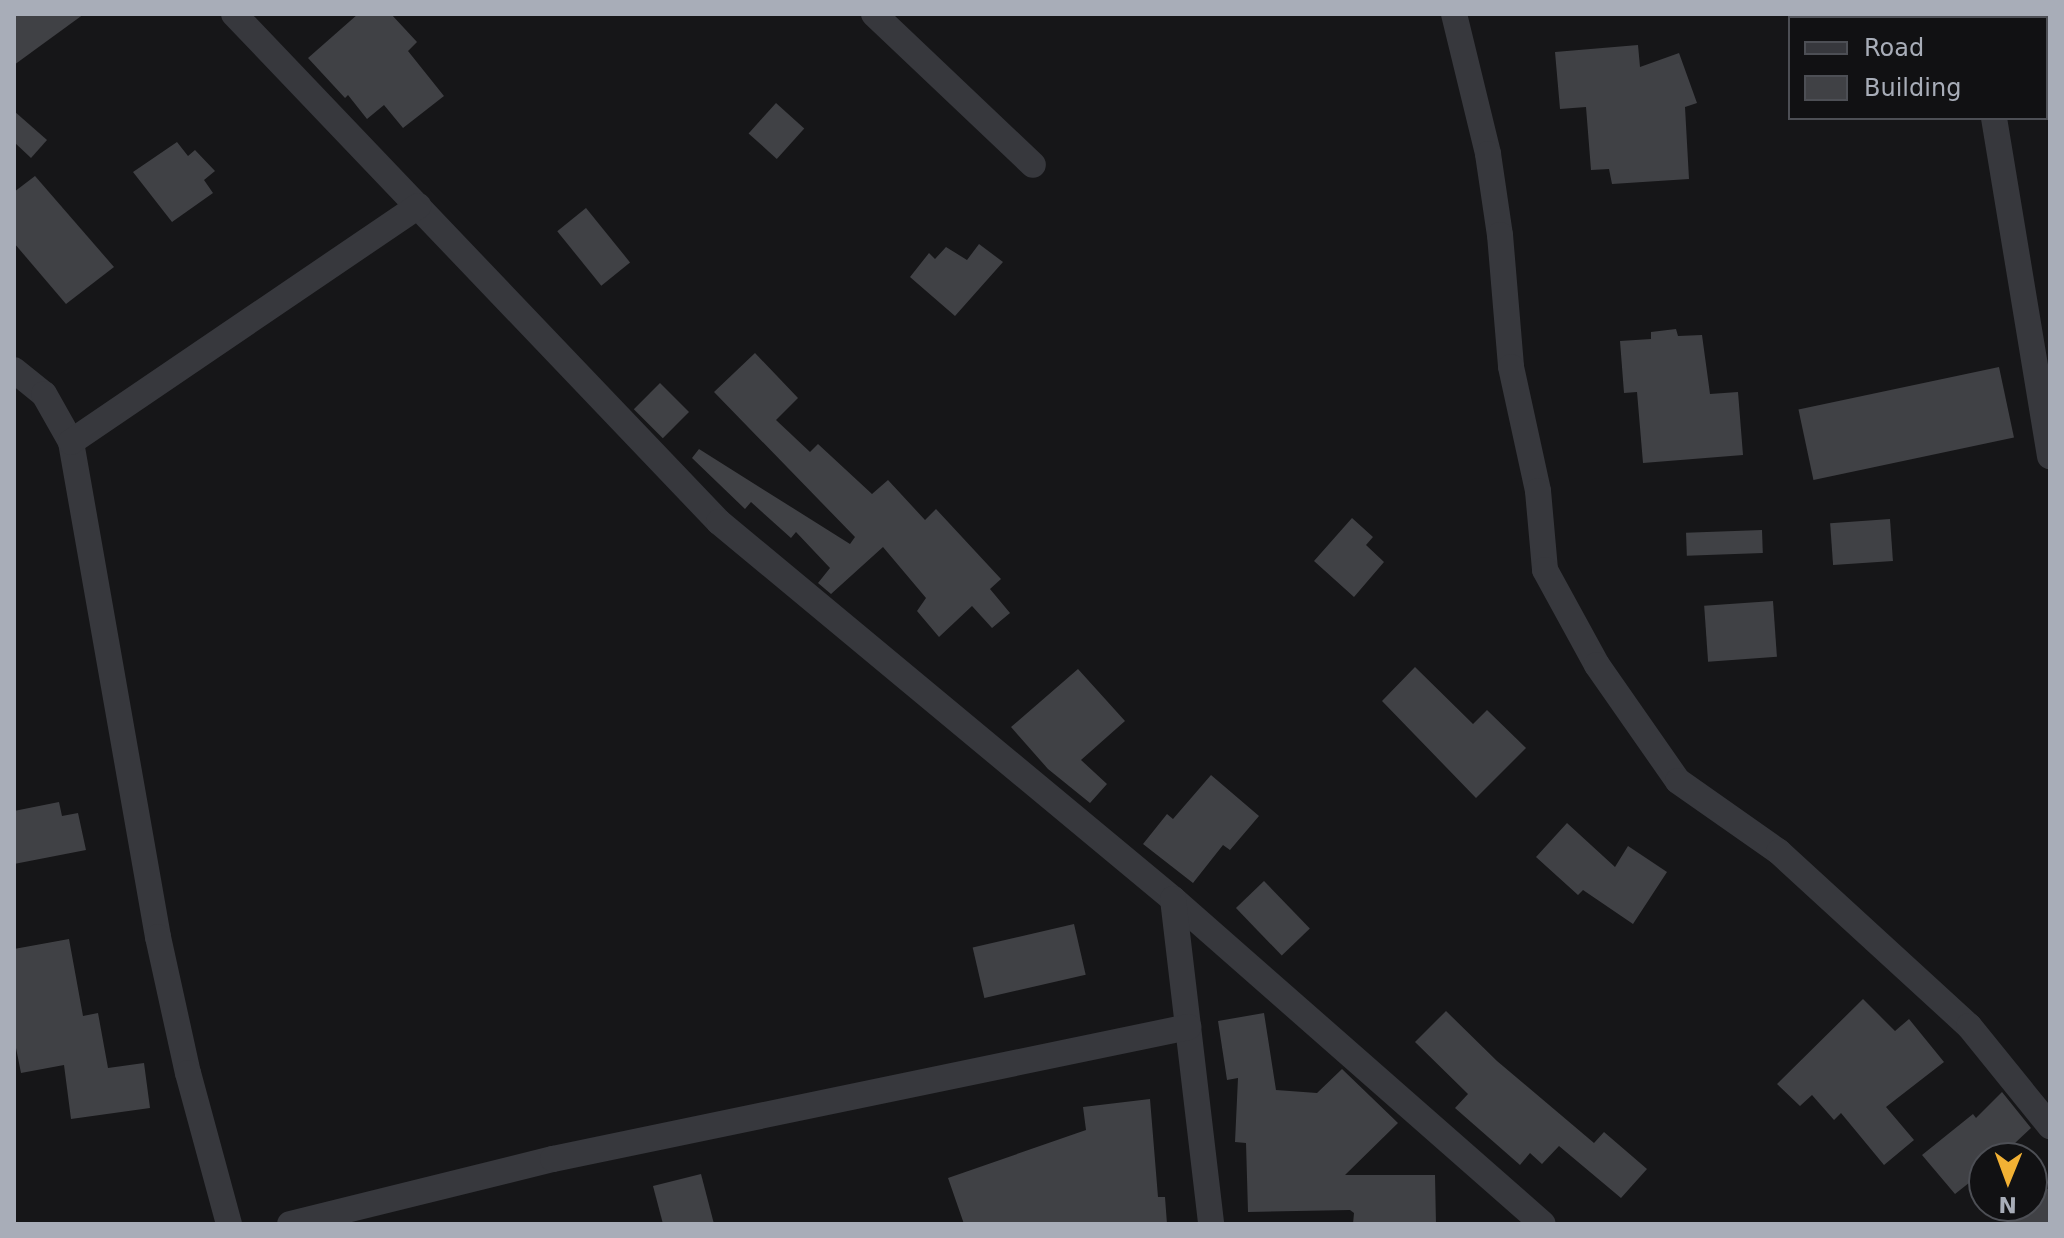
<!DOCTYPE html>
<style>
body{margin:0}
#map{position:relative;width:2064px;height:1238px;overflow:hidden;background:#161618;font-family:"DejaVu Sans",sans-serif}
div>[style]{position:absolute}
.building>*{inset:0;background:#404145;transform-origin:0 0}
.street>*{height:26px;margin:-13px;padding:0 13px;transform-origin:13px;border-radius:13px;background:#37383d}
span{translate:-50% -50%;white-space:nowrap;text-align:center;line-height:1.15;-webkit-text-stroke:7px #111113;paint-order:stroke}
.frame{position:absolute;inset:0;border:16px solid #a8adb8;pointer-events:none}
.legend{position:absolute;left:1788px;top:16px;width:260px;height:104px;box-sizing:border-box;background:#111113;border:2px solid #4d4f55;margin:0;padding:10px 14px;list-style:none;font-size:24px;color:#a8adb8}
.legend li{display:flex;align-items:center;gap:16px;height:40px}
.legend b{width:40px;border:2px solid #4d4f55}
.north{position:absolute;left:1968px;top:1142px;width:80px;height:80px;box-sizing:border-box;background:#111113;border:2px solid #4d4f55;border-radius:50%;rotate:181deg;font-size:22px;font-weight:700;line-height:32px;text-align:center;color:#a8adb8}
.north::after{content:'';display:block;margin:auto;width:28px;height:36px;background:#f2b134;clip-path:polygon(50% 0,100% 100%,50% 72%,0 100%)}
</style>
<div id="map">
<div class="building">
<i style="clip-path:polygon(14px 14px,84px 14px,14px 65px)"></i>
<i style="clip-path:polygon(358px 14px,391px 14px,417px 42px,408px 51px,444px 96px,403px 128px,384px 105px,367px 119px,348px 95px,345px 98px,308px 58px)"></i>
<i style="clip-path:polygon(1638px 45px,1640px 67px,1679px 53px,1697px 103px,1685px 107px,1689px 179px,1612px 184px,1609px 169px,1591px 170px,1586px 107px,1560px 109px,1555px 52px)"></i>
<i style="left:776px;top:103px;width:38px;height:41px;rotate:42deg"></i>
<i style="clip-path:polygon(14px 111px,47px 140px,31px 158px,14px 142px)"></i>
<i style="clip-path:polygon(177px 142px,188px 156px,195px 150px,215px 171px,204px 180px,213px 193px,172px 222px,133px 172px)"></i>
<i style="clip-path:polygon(35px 176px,114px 267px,66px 304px,14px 243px,14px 192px)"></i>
<i style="left:586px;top:208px;width:70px;height:37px;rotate:51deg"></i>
<i style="clip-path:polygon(979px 244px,1003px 262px,955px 316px,910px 277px,929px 253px,935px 259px,946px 247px,967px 260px)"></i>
<i style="clip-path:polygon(1676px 329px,1678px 336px,1702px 335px,1710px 394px,1738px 392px,1743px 455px,1643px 463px,1637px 392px,1624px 393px,1620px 341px,1651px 339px,1651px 332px)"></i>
<i style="clip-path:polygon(755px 353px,798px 398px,776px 420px,810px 452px,818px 444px,872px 494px,888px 480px,925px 520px,936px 509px,1001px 579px,990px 589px,1010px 613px,992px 628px,972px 606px,939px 637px,917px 611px,926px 598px,883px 547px,831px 594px,818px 583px,830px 568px,796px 532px,791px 538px,751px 502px,745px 509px,692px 458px,699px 449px,850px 544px,855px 537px,714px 392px)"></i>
<i style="left:1999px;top:367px;width:72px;height:205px;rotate:78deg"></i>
<i style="left:660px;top:383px;width:41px;height:37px;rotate:45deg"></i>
<i style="clip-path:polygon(1352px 518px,1373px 537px,1366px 545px,1384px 562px,1354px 597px,1314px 561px)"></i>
<i style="left:1890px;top:519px;width:42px;height:60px;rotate:86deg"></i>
<i style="left:1762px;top:530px;width:23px;height:76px;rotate:88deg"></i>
<i style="left:1773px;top:601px;width:56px;height:69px;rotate:86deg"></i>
<i style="clip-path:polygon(1415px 667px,1473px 724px,1487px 710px,1526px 748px,1476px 798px,1382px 701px)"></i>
<i style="clip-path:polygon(1078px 669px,1125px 721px,1081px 760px,1107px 784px,1090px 803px,1048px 769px,1011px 727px)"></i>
<i style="clip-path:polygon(1211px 775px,1259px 816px,1230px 850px,1223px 845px,1193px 883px,1143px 844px,1167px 814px,1173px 819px)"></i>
<i style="clip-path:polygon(59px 802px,62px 816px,78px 813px,86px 850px,14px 864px,14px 811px)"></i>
<i style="clip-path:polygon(1567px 823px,1615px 867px,1628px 846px,1667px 872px,1633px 924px,1583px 890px,1578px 895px,1536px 857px)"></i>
<i style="left:1264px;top:881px;width:66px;height:39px;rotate:46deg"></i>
<i style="left:1074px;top:924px;width:52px;height:104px;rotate:77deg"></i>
<i style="clip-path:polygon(69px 939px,83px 1016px,98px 1013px,108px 1068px,144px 1063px,150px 1108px,71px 1119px,64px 1065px,21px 1073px,14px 1038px,14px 949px)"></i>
<i style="clip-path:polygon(1863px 999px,1895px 1031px,1909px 1019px,1944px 1062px,1886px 1107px,1914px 1140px,1884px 1165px,1841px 1113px,1834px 1120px,1812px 1095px,1800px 1106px,1777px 1084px)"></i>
<i style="clip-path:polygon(1446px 1011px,1497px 1061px,1594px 1143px,1604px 1132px,1647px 1169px,1621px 1198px,1559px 1146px,1542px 1164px,1530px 1153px,1520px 1165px,1455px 1108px,1468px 1094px,1415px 1042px)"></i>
<i style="clip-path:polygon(1264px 1013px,1276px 1090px,1317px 1093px,1342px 1069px,1398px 1123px,1345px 1175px,1435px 1175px,1436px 1224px,1353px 1224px,1354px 1213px,1350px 1210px,1248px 1212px,1246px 1143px,1235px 1142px,1238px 1078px,1227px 1080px,1218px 1021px)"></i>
<i style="clip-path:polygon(2002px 1092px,2031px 1128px,1999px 1158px,1984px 1158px,1984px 1171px,1955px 1194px,1922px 1155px,1973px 1114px,1976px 1118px)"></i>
<i style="clip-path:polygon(1150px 1099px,1158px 1197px,1165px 1197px,1167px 1224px,964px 1224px,948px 1178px,1086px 1130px,1083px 1107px)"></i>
<i style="clip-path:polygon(701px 1174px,714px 1224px,663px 1224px,653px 1186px)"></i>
<i style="clip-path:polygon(2050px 1187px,2050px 1224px,2004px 1224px,2026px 1206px,2032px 1206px,2032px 1201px)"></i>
</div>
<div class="street">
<i style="left:234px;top:14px;width:702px;rotate:46.33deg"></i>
<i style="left:719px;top:522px;width:590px;rotate:39.71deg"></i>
<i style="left:1173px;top:899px;width:492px;rotate:41.3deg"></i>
<i style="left:874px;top:14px;width:219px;rotate:43.5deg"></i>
<i style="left:1454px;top:14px;width:144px;rotate:76.3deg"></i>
<i style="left:1488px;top:154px;width:82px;rotate:81.6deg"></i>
<i style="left:1500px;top:235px;width:132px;rotate:85.2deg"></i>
<i style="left:1511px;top:367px;width:127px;rotate:77.7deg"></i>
<i style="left:1538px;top:491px;width:79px;rotate:84.9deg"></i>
<i style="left:1545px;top:570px;width:108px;rotate:61.3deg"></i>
<i style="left:1597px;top:665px;width:141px;rotate:55.1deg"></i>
<i style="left:1678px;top:781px;width:123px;rotate:35.1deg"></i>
<i style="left:1779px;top:852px;width:258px;rotate:42.5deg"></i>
<i style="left:1969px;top:1026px;width:129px;rotate:51deg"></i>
<i style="left:1974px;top:14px;width:4px;rotate:76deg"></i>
<i style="left:1994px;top:118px;width:343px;rotate:80.6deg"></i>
<i style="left:14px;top:370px;width:38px;rotate:39deg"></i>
<i style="left:44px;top:394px;width:55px;rotate:60.6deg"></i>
<i style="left:71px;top:442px;width:503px;rotate:80.03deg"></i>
<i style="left:158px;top:937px;width:139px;rotate:77.6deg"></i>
<i style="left:188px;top:1073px;width:156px;rotate:74.8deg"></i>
<i style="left:71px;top:442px;width:420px;rotate:-34.2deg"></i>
<i style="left:1173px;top:899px;width:327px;rotate:83.3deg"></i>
<i style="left:290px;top:1224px;width:271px;rotate:-13.9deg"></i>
<i style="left:553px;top:1159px;width:649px;rotate:-11.74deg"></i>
</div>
<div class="frame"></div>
<ul class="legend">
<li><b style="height:10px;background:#37383d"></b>Road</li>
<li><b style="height:22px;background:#404145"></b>Building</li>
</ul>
<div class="north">N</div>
</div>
